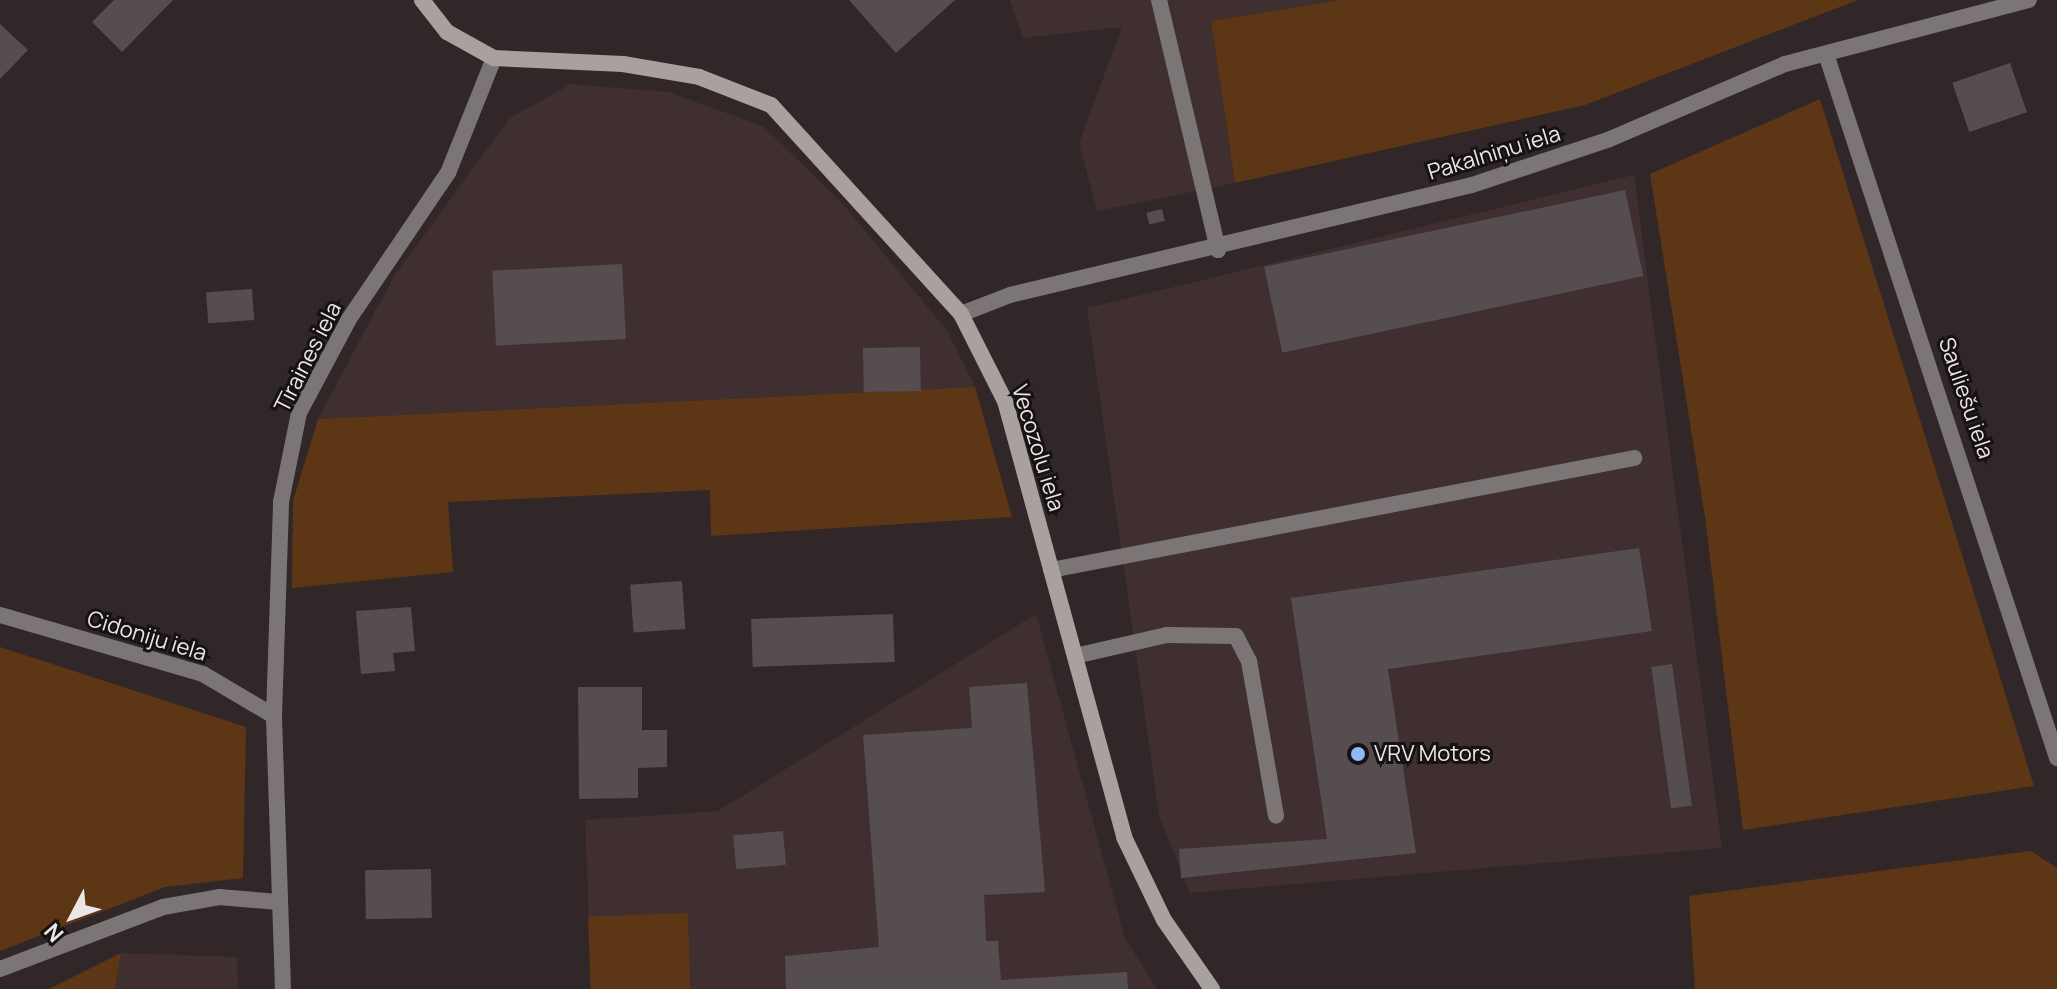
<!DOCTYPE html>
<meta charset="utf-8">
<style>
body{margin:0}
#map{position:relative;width:2057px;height:989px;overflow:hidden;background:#312728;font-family:Manrope,sans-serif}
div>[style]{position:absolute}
.built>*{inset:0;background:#3f2f30}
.green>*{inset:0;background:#5d3715;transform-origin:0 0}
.building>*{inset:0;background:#564d51;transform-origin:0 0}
.lane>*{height:16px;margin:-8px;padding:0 8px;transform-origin:8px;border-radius:8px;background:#7b7675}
.street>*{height:16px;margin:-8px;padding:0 8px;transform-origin:8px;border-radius:8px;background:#7b7675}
.secondary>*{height:16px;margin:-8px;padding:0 8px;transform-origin:8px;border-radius:8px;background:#a9a19f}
.dots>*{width:22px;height:22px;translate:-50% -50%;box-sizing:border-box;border:4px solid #161212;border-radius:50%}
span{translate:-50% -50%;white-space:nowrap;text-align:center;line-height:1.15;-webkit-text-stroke:6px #161212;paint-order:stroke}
.street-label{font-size:22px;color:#ece6e6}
.poi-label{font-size:22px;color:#ece6e6}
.left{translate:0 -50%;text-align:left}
.north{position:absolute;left:32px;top:877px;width:80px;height:80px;-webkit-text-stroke:6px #161212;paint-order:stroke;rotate:229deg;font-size:22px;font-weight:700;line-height:32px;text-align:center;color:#ece6e6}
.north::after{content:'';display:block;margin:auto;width:28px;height:36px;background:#ece6e6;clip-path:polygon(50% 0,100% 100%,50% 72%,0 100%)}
</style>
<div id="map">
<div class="built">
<i style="clip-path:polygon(1010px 0,1341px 0,1211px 21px,1235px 183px,1097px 211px,1079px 143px,1122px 27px,1023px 38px)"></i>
<i style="clip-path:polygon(571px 84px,668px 92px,763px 126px,843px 204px,948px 332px,975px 387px,318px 419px,394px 276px,510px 118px)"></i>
<i style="clip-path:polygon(1634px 175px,1722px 848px,1190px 893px,1159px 815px,1087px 308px)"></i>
<i style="clip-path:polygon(1036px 614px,1125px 938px,1157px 989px,691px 989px,688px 913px,589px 923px,585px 820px,718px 811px)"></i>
<i style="clip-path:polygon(121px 953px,237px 957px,238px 989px,115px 989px)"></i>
</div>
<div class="green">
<i style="clip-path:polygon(1341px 0,1858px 0,1585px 105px,1235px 183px,1211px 21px)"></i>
<i style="clip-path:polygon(1820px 99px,2034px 786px,1743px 830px,1705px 517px,1650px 174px)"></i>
<i style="clip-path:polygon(975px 387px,1012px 517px,711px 536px,710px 490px,448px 502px,453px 572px,292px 588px,293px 501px,318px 419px)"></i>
<i style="clip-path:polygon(0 647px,246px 727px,243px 878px,165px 887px,0 951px)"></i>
<i style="clip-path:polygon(2031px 851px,2057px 868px,2057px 989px,1695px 989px,1689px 896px)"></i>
<i style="left:688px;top:913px;width:76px;height:100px;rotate:88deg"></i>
<i style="clip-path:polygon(121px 953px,115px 989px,49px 989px)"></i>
</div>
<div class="building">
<i style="clip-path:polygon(114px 0,173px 0,122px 52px,92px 22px)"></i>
<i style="clip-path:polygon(849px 0,955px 0,896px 53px)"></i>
<i style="clip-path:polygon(0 24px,28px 50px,0 79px)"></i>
<i style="left:2010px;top:63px;width:52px;height:61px;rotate:71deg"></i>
<i style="left:1625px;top:190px;width:88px;height:369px;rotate:78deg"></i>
<i style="left:1162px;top:209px;width:12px;height:16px;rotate:76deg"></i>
<i style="left:622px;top:264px;width:75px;height:130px;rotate:87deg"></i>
<i style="left:252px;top:289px;width:31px;height:46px;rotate:86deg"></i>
<i style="left:920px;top:347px;width:44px;height:57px;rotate:89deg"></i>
<i style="clip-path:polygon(1639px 548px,1652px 631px,1388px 669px,1416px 853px,1181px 878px,1179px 849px,1327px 839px,1291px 598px)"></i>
<i style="left:682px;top:581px;width:48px;height:52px;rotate:86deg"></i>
<i style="clip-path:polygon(411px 607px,415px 651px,393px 653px,395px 671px,361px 674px,356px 611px)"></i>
<i style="left:893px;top:614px;width:48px;height:142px;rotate:88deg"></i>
<i style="left:1672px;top:664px;width:143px;height:21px;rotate:82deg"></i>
<i style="clip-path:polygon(1027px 683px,1045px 892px,984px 895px,986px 941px,998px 941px,1001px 980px,1127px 972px,1128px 989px,786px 989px,785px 956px,879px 947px,863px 735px,972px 728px,969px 687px)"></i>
<i style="clip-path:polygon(578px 687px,642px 687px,642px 730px,667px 730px,667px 767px,638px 768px,638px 798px,579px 799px)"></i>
<i style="left:783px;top:831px;width:34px;height:50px;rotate:85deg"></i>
<i style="left:431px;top:869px;width:49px;height:66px;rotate:89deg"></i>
</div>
<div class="lane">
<i style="left:1159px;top:0;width:257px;rotate:76.7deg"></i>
<i style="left:1051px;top:570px;width:594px;rotate:-10.87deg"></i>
<i style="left:1075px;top:656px;width:94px;rotate:-12.9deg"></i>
<i style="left:1167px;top:635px;width:69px;rotate:0.8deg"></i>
<i style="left:1236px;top:636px;width:28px;rotate:63deg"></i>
<i style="left:1249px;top:661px;width:157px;rotate:80.1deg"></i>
</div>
<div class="street">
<i style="left:1826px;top:54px;width:741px;rotate:71.83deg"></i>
<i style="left:961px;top:314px;width:53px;rotate:-21.2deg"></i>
<i style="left:1010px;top:295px;width:475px;rotate:-13.4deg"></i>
<i style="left:1472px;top:185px;width:145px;rotate:-18.4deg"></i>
<i style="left:1610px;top:139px;width:190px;rotate:-23.2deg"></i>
<i style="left:1785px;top:64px;width:252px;rotate:-14.7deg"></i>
<i style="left:0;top:615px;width:211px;rotate:16.2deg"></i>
<i style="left:203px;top:674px;width:82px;rotate:30.6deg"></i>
<i style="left:0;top:969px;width:174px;rotate:-20.8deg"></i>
<i style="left:163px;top:907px;width:57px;rotate:-10.1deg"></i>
<i style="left:219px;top:897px;width:60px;rotate:4.8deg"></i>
<i style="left:283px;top:989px;width:273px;rotate:-91.9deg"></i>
<i style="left:274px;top:716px;width:214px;rotate:-88.1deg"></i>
<i style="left:281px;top:502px;width:91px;rotate:-78.6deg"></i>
<i style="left:299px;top:413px;width:106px;rotate:-62deg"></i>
<i style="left:349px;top:319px;width:176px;rotate:-55.9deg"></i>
<i style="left:448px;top:173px;width:124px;rotate:-68.2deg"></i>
</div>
<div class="secondary">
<i style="left:422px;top:0;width:41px;rotate:52deg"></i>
<i style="left:447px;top:32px;width:54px;rotate:29deg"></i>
<i style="left:494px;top:58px;width:129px;rotate:2.7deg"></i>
<i style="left:623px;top:64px;width:77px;rotate:9.7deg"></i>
<i style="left:699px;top:77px;width:77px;rotate:21.3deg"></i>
<i style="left:771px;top:105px;width:282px;rotate:47.7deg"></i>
<i style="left:961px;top:314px;width:97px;rotate:63.2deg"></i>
<i style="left:1005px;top:401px;width:452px;rotate:74.7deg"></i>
<i style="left:1124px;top:837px;width:92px;rotate:64.3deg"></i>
<i style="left:1164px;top:920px;width:84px;rotate:55.2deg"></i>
</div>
<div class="dots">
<i style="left:1358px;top:754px;background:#8bb9fc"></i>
</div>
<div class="street-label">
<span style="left:1494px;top:153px;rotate:-17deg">Pakalniņu iela</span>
<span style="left:308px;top:357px;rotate:-63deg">Tīraines iela</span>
<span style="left:1966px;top:398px;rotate:71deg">Sauliešu iela</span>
<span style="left:1038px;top:448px;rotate:73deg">Vecozolu iela</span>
<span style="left:147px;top:636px;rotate:17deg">Cidoniju iela</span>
</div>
<div class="poi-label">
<span class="left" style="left:1374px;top:754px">VRV Motors</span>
</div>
<div class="north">N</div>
</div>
